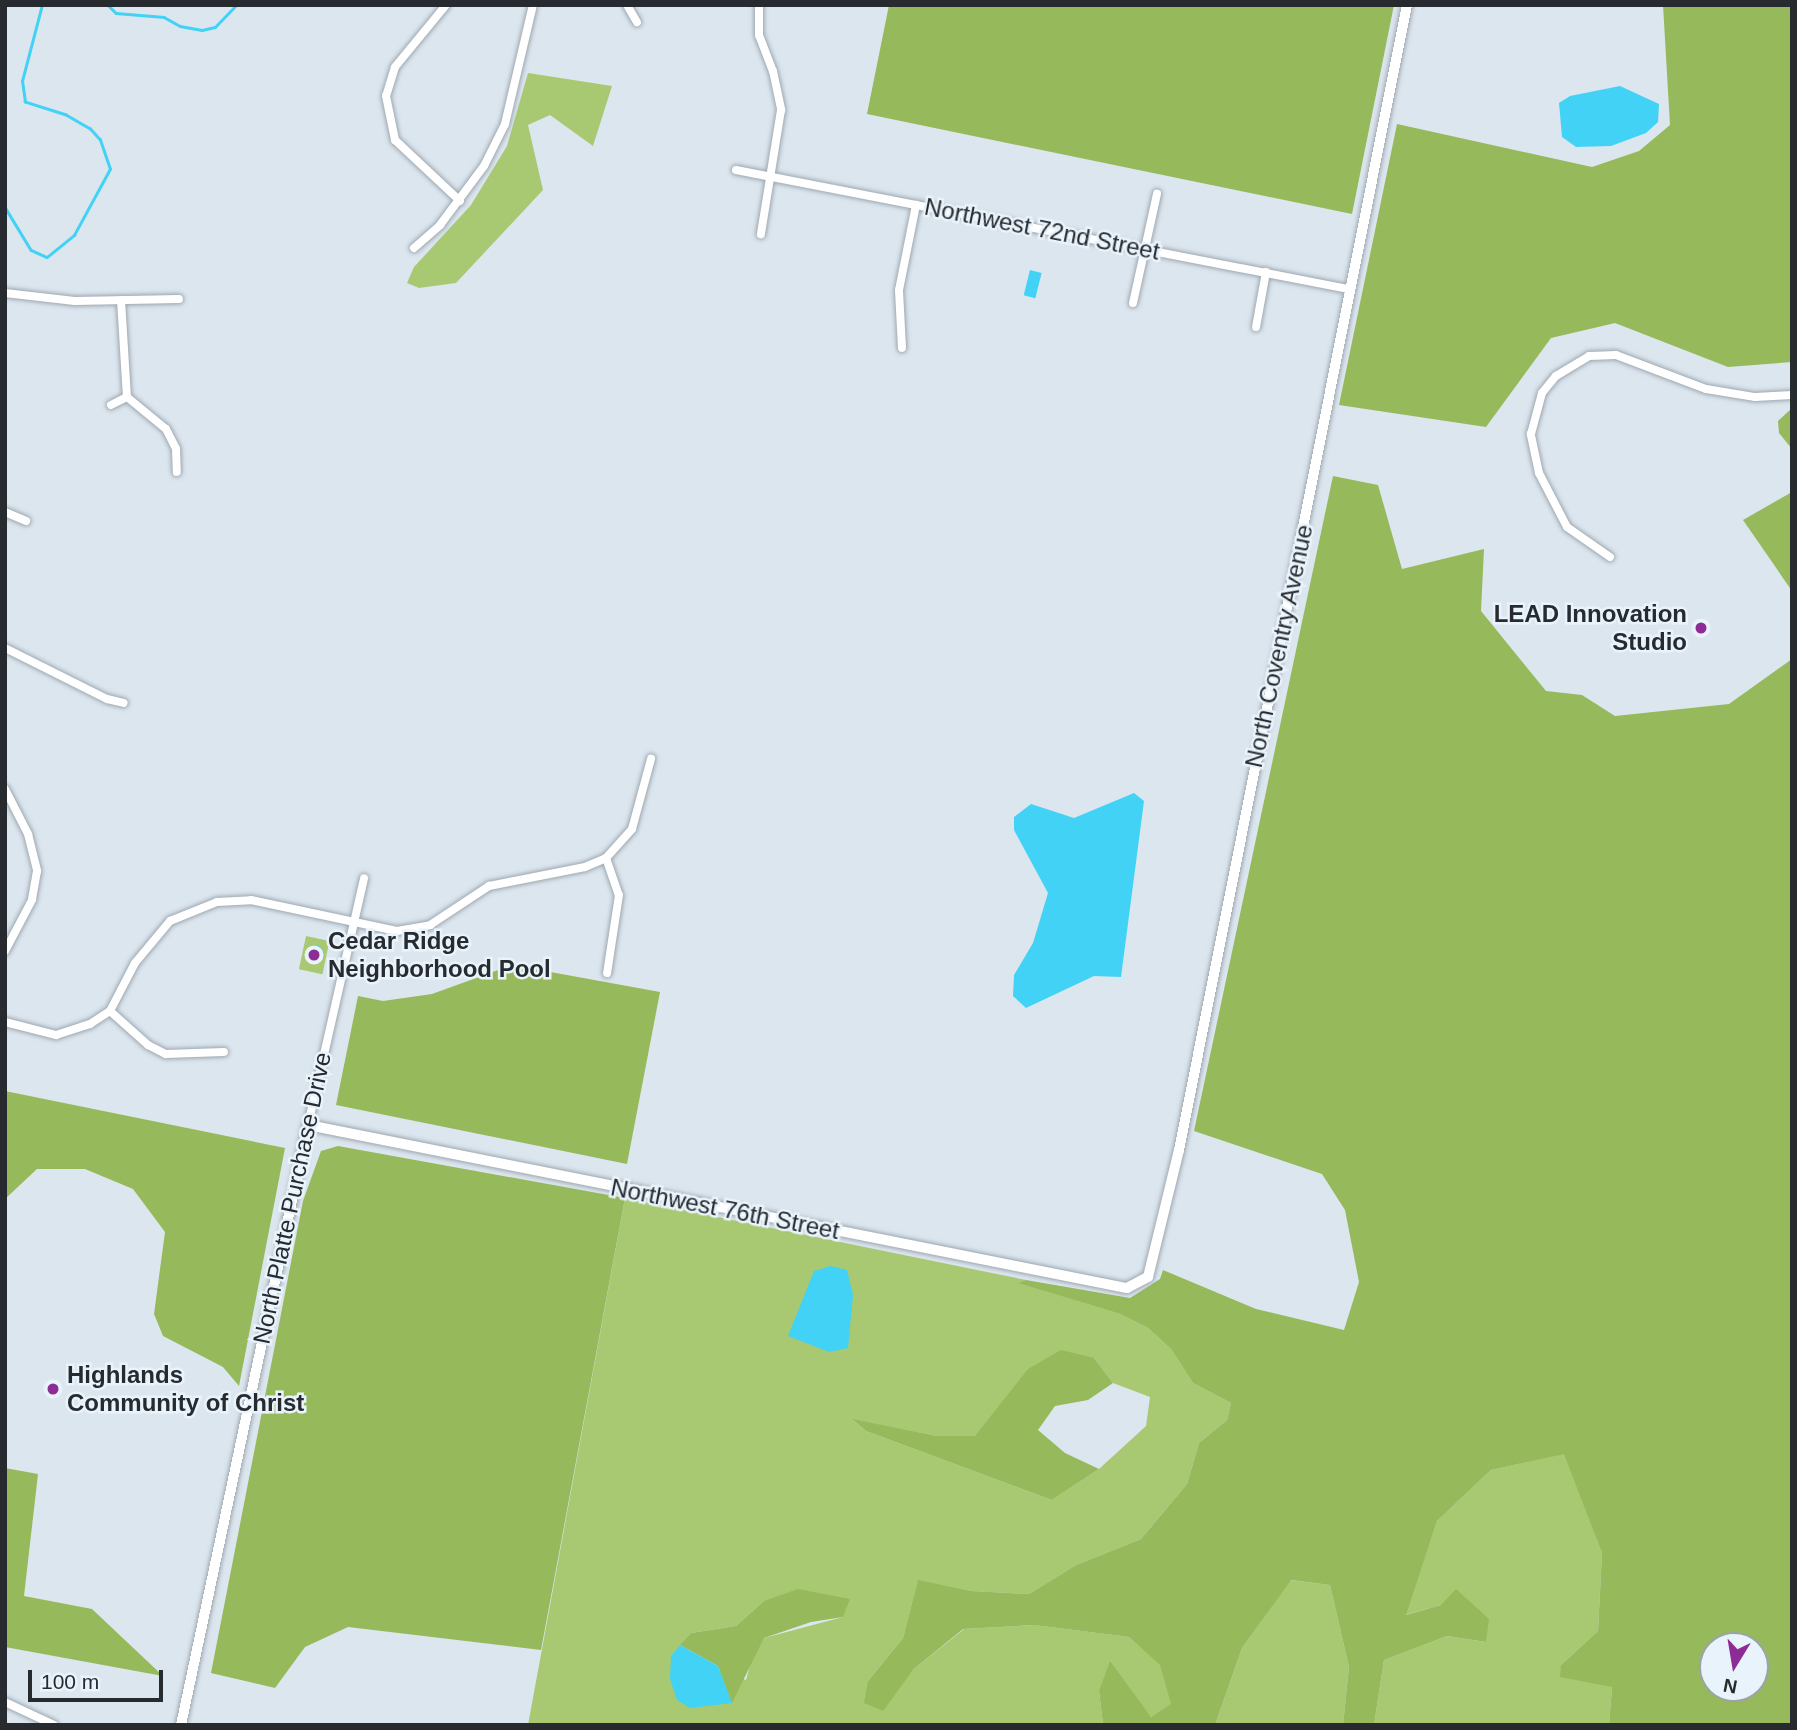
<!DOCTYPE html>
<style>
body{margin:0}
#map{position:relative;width:1797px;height:1730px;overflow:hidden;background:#dce6ef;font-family:Arial,sans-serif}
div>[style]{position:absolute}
.green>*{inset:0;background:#a8c972;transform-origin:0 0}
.forest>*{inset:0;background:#96b95b}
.water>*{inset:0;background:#41d2f5;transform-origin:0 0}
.round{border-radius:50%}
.stream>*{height:2.5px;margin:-1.25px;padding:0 1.25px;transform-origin:1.25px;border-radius:1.25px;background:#41d2f5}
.roads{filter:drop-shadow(0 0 2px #9ea8b0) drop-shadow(0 0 2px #9ea8b0)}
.street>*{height:8px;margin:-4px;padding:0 4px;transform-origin:4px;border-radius:4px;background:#fff}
.secondary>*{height:10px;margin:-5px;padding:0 5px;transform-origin:5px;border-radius:5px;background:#fff}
.dots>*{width:19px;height:19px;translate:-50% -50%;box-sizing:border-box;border:4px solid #e9f3fc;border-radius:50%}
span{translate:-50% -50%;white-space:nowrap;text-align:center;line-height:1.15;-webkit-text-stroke:5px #e9f3fc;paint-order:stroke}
.street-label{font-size:24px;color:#272b2f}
.poi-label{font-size:24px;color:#272b2f;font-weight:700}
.right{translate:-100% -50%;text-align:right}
.left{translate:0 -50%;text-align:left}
.frame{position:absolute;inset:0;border:7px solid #272b2f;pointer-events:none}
.north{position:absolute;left:1699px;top:1632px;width:70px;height:70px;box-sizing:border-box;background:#e9f3fc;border:2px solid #9ba3aa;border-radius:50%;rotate:191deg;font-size:19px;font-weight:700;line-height:28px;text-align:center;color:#272b2f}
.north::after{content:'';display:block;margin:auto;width:24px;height:32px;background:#8d2c94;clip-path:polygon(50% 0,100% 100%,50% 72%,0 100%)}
.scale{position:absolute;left:28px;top:1670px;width:135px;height:32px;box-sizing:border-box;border:4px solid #272b2f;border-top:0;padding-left:9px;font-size:21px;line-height:24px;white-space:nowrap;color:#272b2f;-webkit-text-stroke:5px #e9f3fc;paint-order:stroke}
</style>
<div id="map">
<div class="green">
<i style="clip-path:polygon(528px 73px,612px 86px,593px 146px,550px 115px,528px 125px,543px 190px,456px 283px,419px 288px,407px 283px,414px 267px,471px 205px,507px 146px)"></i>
<i style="left:306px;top:936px;width:24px;height:34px;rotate:12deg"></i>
<i style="clip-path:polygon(evenodd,625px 1198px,1026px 1280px,1019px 1283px,1120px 1314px,1148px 1328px,1171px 1349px,1193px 1383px,1231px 1403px,1227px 1420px,1199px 1443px,1187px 1484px,1141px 1539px,1076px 1565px,1029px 1594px,971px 1591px,918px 1581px,903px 1638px,868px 1681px,883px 1710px,914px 1669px,964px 1629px,1034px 1625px,1129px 1637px,1161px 1665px,1172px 1704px,1151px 1717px,1133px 1696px,1099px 1691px,1103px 1725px,528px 1725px,625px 1198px,1094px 1358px,1113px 1383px,1150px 1397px,1146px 1426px,1099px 1469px,1052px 1500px,866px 1431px,853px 1420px,937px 1436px,975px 1436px,1094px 1358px,625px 1198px,764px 1601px,843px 1617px,764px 1638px,753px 1654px,746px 1680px,671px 1656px,691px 1633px,736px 1626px,764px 1601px)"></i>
<i style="clip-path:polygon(1565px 1453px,1602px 1553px,1598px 1631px,1561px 1665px,1612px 1687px,1609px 1725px,1374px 1725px,1384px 1660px,1447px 1636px,1486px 1642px,1441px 1605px,1405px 1615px,1437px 1521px,1491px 1470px)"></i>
<i style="clip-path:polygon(1290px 1580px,1330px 1585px,1349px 1667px,1343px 1725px,1215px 1725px,1242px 1648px)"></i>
</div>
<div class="forest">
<i style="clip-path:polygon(889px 5px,1394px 5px,1352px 214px,867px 114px)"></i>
<i style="clip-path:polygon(1663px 5px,1792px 5px,1792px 362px,1728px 367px,1615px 323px,1551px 338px,1486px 427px,1339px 405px,1397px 124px,1592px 167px,1639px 151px,1670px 125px)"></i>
<i style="clip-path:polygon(1792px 408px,1792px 449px,1779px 433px,1778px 421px)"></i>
<i style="clip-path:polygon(evenodd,1333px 476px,1378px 485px,1402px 569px,1484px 549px,1481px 611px,1546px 691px,1582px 695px,1615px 716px,1729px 704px,1792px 659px,1792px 1725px,1609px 1725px,1612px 1687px,1560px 1677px,1561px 1665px,1598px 1631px,1602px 1553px,1564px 1454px,1491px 1470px,1437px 1521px,1406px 1615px,1441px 1605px,1456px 1589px,1489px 1619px,1486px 1642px,1447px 1636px,1384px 1660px,1374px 1725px,1343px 1725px,1349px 1667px,1330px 1585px,1291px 1580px,1242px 1648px,1215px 1725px,1103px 1725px,1099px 1691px,1110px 1661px,1151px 1717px,1171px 1704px,1160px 1665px,1129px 1637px,1034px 1625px,963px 1629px,914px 1669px,883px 1711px,864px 1703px,868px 1681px,903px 1638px,918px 1580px,971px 1591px,1029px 1594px,1076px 1565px,1141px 1539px,1187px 1484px,1199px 1443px,1227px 1420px,1231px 1403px,1193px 1383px,1171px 1349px,1148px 1328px,1120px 1314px,1018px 1283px,1026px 1280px,1130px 1298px,1160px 1279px,1163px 1270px,1256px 1309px,1344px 1330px,1359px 1282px,1345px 1210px,1322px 1174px,1194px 1131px,1333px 476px,1713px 1646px,1755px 1646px,1755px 1688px,1713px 1688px,1713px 1646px)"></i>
<i style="clip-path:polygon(1792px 492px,1792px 591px,1743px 520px)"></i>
<i style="clip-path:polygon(512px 965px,660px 992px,627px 1164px,336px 1105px,358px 996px,383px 1001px,432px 994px)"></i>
<i style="clip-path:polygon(5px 1091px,285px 1148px,239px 1386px,223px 1367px,163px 1336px,154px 1314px,165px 1232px,133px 1189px,85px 1169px,37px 1169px,5px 1199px)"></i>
<i style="clip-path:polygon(338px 1146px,625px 1198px,541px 1650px,348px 1627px,305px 1647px,275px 1688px,211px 1673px,303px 1201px,321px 1151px)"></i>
<i style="clip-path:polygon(1061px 1350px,1094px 1358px,1113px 1383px,1088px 1400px,1055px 1406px,1038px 1430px,1065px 1453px,1099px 1469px,1052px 1500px,866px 1431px,852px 1419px,937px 1436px,975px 1436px,1028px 1369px)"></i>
<i style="clip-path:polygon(5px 1468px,38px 1474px,24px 1596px,92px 1609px,163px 1676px,5px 1647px)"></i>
<i style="clip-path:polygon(798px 1589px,850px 1599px,843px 1617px,811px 1622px,764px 1638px,732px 1703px,718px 1666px,680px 1645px,691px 1633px,736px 1626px,764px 1601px)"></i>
</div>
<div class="water">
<i style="clip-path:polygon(1620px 86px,1659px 104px,1658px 122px,1646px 133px,1611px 146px,1576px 147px,1562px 137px,1559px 103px,1570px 96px)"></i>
<i style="left:1030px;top:270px;width:12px;height:26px;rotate:14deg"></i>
<i style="clip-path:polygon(1134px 793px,1144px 801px,1121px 977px,1094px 976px,1026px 1008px,1013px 996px,1014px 975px,1033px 943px,1048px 893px,1014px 830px,1014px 817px,1031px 804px,1074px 818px)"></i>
<i class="round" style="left:307px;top:945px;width:16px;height:16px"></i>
<i style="clip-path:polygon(831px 1266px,847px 1270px,853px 1295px,848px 1348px,829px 1352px,788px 1336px,814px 1271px)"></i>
<i style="clip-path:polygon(680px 1645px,718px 1666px,732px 1703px,690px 1708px,677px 1700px,670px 1679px,671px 1656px)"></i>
</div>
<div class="stream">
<i style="left:108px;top:5px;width:11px;rotate:45deg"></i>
<i style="left:116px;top:13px;width:48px;rotate:4.8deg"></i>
<i style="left:164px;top:17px;width:18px;rotate:29deg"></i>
<i style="left:180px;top:26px;width:22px;rotate:10deg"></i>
<i style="left:202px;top:30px;width:13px;rotate:-13deg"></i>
<i style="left:215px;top:27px;width:30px;rotate:-46deg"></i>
<i style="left:5px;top:207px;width:50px;rotate:58.8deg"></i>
<i style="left:31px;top:250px;width:17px;rotate:24deg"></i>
<i style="left:47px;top:257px;width:35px;rotate:-39deg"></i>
<i style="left:74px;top:235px;width:75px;rotate:-61.4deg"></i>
<i style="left:110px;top:169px;width:31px;rotate:-109deg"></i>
<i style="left:100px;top:140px;width:15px;rotate:-132deg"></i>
<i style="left:90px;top:129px;width:28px;rotate:-150deg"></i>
<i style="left:66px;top:115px;width:43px;rotate:-162.4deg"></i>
<i style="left:25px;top:102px;width:21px;rotate:-98deg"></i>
<i style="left:22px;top:81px;width:79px;rotate:-75.3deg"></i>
</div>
<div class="roads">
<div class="street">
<i style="left:446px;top:5px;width:80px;rotate:129.4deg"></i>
<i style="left:395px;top:67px;width:30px;rotate:107deg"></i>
<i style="left:386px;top:96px;width:45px;rotate:78.4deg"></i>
<i style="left:395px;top:140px;width:89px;rotate:43.2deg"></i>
<i style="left:627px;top:5px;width:20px;rotate:60deg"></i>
<i style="left:759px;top:5px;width:30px;rotate:90deg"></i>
<i style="left:759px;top:35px;width:39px;rotate:69deg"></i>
<i style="left:773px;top:71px;width:40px;rotate:78deg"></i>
<i style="left:781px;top:110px;width:126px;rotate:99.2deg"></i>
<i style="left:736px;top:170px;width:623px;rotate:11deg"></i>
<i style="left:414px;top:248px;width:35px;rotate:-41deg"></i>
<i style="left:440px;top:225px;width:74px;rotate:-53.3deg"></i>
<i style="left:484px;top:166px;width:47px;rotate:-63.4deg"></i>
<i style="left:505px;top:124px;width:122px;rotate:-76.8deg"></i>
<i style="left:5px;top:293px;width:70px;rotate:6.5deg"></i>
<i style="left:75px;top:301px;width:104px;rotate:-1.1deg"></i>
<i style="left:121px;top:300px;width:97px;rotate:86.5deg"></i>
<i style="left:127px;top:397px;width:50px;rotate:39.4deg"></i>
<i style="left:166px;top:429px;width:22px;rotate:63deg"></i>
<i style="left:176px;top:449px;width:23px;rotate:88deg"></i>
<i style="left:1133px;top:303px;width:112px;rotate:-77.6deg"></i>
<i style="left:1256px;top:327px;width:56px;rotate:-79.7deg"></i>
<i style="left:902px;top:348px;width:58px;rotate:-93deg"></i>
<i style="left:899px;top:290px;width:87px;rotate:-78.7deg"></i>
<i style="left:111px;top:405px;width:18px;rotate:-27deg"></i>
<i style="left:5px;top:512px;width:23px;rotate:23deg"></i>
<i style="left:1610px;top:557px;width:52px;rotate:-145.1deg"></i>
<i style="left:1567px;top:527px;width:61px;rotate:-117.4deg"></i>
<i style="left:1539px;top:473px;width:40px;rotate:-102deg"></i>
<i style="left:1531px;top:434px;width:42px;rotate:-75deg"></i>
<i style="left:1542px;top:393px;width:22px;rotate:-51deg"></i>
<i style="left:1556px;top:376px;width:39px;rotate:-31deg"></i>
<i style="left:1589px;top:356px;width:27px;rotate:-2deg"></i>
<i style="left:1616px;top:355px;width:96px;rotate:20.7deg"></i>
<i style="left:1706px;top:389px;width:50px;rotate:9.3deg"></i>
<i style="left:1755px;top:397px;width:37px;rotate:-3deg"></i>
<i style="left:5px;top:648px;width:114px;rotate:26.6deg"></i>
<i style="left:107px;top:699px;width:17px;rotate:13deg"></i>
<i style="left:5px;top:789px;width:51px;rotate:62.9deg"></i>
<i style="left:28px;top:834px;width:38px;rotate:76deg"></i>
<i style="left:37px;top:871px;width:29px;rotate:100deg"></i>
<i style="left:32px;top:900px;width:58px;rotate:117.9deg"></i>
<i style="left:606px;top:858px;width:39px;rotate:71deg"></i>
<i style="left:619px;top:895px;width:79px;rotate:98.7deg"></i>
<i style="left:110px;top:1011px;width:51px;rotate:41.8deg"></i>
<i style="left:148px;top:1045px;width:20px;rotate:27deg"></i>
<i style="left:166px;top:1054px;width:58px;rotate:-2deg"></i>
<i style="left:5px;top:1022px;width:53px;rotate:14.3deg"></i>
<i style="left:56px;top:1035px;width:36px;rotate:-18deg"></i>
<i style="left:90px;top:1024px;width:24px;rotate:-33deg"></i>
<i style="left:110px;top:1011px;width:54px;rotate:-62.5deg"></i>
<i style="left:135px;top:963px;width:55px;rotate:-50.2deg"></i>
<i style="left:170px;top:921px;width:51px;rotate:-22deg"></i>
<i style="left:217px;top:902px;width:34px;rotate:-3deg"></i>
<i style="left:251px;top:900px;width:149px;rotate:12deg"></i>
<i style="left:397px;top:931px;width:34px;rotate:-10deg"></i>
<i style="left:430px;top:925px;width:71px;rotate:-33.5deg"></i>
<i style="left:489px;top:886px;width:98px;rotate:-11.2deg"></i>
<i style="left:585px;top:867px;width:23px;rotate:-23deg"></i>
<i style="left:606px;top:858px;width:39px;rotate:-48deg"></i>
<i style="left:632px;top:829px;width:73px;rotate:-74.8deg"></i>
<i style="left:308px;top:1125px;width:253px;rotate:-77.2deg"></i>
<i style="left:5px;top:1702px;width:54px;rotate:25.1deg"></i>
</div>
<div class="secondary">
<i style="left:181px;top:1725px;width:613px;rotate:-78.05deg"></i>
<i style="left:308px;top:1125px;width:835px;rotate:11.26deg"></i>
<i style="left:1127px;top:1288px;width:24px;rotate:-28deg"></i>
<i style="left:1148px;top:1277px;width:131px;rotate:-76.3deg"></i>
<i style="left:1179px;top:1150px;width:1167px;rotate:-78.74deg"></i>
</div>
</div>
<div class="dots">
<i style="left:1701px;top:628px;background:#8d2c94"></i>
<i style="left:314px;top:955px;background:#8d2c94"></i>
<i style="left:53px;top:1389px;background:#8d2c94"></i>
</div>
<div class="street-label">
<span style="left:1042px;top:229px;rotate:11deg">Northwest 72nd Street</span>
<span style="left:1279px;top:646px;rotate:-78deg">North Coventry Avenue</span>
<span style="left:292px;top:1198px;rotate:-78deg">North Platte Purchase Drive</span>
<span style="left:725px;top:1209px;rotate:11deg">Northwest 76th Street</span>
</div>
<div class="poi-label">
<span class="right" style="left:1687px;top:628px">LEAD Innovation<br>Studio</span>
<span class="left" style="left:328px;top:955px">Cedar Ridge<br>Neighborhood Pool</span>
<span class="left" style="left:67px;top:1389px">Highlands<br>Community of Christ</span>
</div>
<div class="frame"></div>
<div class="north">N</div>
<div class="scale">100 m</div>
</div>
